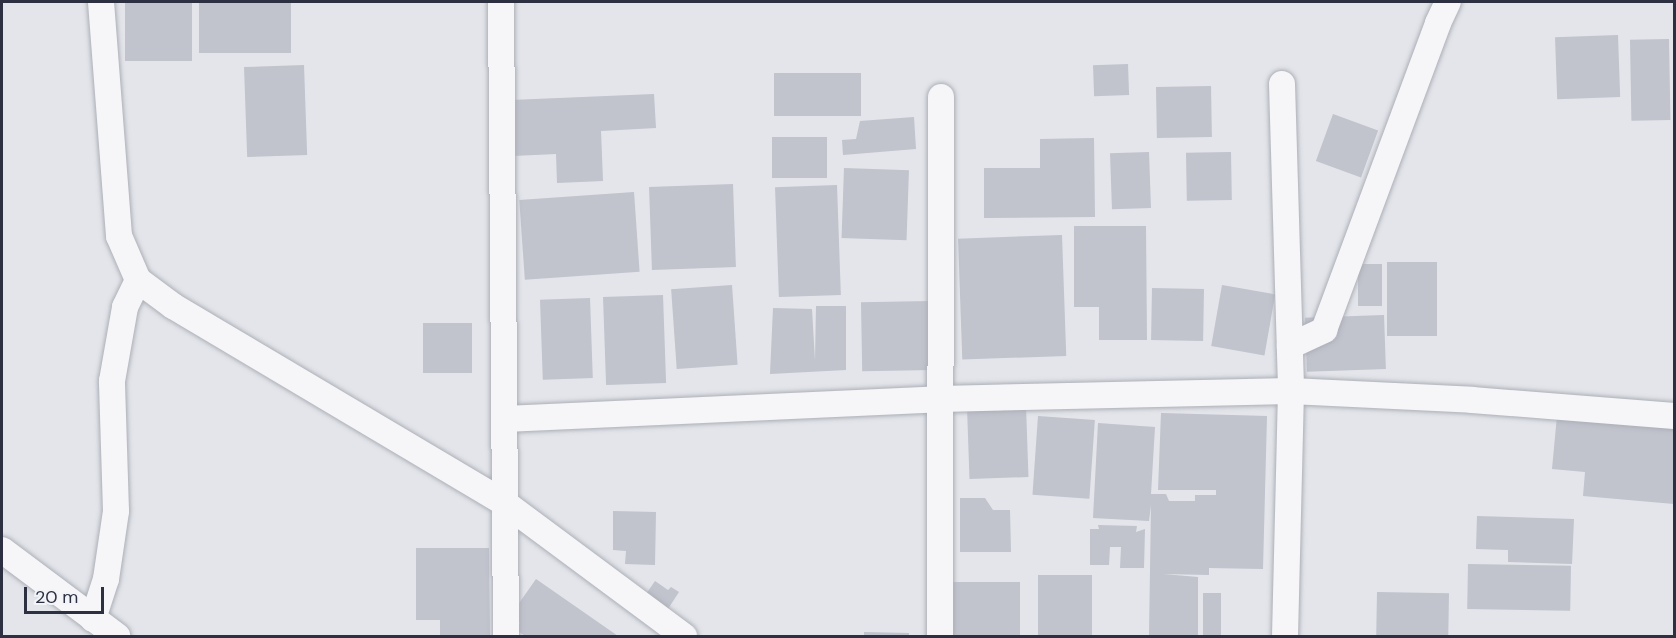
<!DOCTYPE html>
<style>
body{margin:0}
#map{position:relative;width:1676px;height:638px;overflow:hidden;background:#e3e5ea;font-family:"DM Sans",sans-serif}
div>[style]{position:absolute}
.building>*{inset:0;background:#c1c3cd;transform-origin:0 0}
.roads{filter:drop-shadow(0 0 2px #acafb7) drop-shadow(0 0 2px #acafb7)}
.minor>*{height:26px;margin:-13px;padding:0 13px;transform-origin:13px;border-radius:13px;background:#f6f6f9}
span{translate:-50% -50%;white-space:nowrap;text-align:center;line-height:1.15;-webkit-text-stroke:4.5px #f3f4f8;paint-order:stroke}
.frame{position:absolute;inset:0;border:3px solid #2c3041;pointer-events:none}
.scale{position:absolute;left:24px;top:587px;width:80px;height:27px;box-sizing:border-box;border:3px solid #2c3041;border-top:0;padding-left:8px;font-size:18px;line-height:21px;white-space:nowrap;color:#2c3041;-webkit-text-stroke:4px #f3f4f8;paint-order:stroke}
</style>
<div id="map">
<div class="building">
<i style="left:125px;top:2px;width:67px;height:59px"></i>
<i style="left:199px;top:2px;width:92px;height:51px"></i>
<i style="left:1618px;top:35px;width:62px;height:63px;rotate:88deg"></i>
<i style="left:1669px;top:39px;width:81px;height:39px;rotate:89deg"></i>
<i style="left:1128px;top:64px;width:31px;height:35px;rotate:88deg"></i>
<i style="left:304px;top:65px;width:90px;height:60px;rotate:88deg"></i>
<i style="left:861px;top:73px;width:43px;height:87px;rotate:90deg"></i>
<i style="left:1211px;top:86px;width:51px;height:55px;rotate:89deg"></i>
<i style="clip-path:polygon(654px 94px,656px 128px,601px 131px,603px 181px,557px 183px,556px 154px,513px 156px,511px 100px)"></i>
<i style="left:1333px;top:114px;width:48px;height:50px;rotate:20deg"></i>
<i style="clip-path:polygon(914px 117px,916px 149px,843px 155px,842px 140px,856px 139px,860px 121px)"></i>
<i style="left:827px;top:137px;width:41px;height:55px;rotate:90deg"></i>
<i style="clip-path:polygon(1094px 138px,1095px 217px,984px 218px,984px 168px,1040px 168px,1040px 139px)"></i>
<i style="left:1149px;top:152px;width:56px;height:39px;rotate:88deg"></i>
<i style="left:1231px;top:152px;width:48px;height:45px;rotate:89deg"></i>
<i style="left:844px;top:168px;width:65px;height:70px;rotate:2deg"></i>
<i style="left:733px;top:184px;width:83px;height:84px;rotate:88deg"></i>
<i style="left:837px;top:185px;width:110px;height:62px;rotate:88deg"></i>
<i style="left:634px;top:192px;width:80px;height:115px;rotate:86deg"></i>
<i style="clip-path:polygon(1074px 226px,1146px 226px,1147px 340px,1099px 340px,1099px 307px,1074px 307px)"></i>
<i style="left:1062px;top:235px;width:121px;height:104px;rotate:88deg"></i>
<i style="left:1387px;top:262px;width:50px;height:74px"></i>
<i style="left:1358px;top:264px;width:24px;height:42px"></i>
<i style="left:732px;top:285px;width:80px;height:61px;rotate:86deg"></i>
<i style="left:1222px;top:285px;width:54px;height:62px;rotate:10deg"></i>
<i style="left:1152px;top:288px;width:52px;height:52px;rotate:1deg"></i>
<i style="left:663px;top:295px;width:88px;height:60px;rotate:88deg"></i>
<i style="left:590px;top:298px;width:80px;height:50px;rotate:88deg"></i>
<i style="left:931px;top:301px;width:69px;height:70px;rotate:89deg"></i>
<i style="clip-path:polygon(816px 306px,846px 306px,846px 370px,770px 374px,773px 308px,812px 309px,815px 361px)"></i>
<i style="left:1384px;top:315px;width:54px;height:79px;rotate:88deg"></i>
<i style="left:423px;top:323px;width:49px;height:50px"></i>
<i style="clip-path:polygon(1558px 405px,1674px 416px,1674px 504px,1583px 496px,1585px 472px,1552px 469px)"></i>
<i style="left:1026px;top:406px;width:71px;height:59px;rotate:88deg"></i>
<i style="clip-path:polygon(1161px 413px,1267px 416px,1263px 569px,1209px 568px,1209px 575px,1163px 574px,1198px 577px,1198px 636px,1149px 636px,1151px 505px,1149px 521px,1093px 518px,1098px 423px,1155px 427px,1151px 494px,1166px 494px,1169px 501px,1195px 501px,1195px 495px,1216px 495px,1216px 490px,1158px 490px)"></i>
<i style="left:1038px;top:416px;width:57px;height:79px;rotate:4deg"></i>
<i style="clip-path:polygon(960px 498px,985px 498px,993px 510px,1010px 510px,1011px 552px,960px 552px)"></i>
<i style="clip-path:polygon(613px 511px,656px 512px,655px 565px,625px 564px,626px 551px,613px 550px)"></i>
<i style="clip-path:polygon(1477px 516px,1574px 519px,1572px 564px,1508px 562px,1508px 550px,1476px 549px)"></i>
<i style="clip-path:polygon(1098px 525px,1137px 526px,1136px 532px,1145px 529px,1144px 568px,1120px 568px,1121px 547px,1110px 547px,1109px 565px,1090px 565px,1090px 529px,1099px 529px)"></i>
<i style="clip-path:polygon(416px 548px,489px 548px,490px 636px,440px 636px,440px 620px,416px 620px)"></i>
<i style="left:1468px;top:564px;width:103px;height:45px;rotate:1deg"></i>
<i style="left:1092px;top:575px;width:61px;height:54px;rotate:90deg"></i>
<i style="clip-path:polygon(536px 579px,618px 636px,525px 636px,515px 629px,520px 623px,510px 616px)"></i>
<i style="clip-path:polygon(655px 581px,668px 590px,671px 587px,679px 592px,666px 612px,644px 597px)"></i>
<i style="left:952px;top:582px;width:68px;height:54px"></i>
<i style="left:1377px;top:592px;width:72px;height:44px;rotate:1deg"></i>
<i style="left:1203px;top:593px;width:18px;height:43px"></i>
<i style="clip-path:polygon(864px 632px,909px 633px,909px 636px,864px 636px)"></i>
</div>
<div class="roads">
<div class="minor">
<i style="left:101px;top:2px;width:235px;rotate:85.6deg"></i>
<i style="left:119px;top:236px;width:48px;rotate:66.6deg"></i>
<i style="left:138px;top:280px;width:44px;rotate:36.6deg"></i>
<i style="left:173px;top:306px;width:387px;rotate:30.7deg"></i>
<i style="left:506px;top:504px;width:222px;rotate:36.6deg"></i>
<i style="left:501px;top:2px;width:634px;rotate:89.55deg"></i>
<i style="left:1282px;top:84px;width:307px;rotate:88.3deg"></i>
<i style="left:1291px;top:391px;width:245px;rotate:91.4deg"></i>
<i style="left:1290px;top:346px;width:38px;rotate:-25deg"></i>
<i style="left:1324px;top:330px;width:327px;rotate:-69.6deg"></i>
<i style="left:1438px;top:23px;width:23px;rotate:-65deg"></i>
<i style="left:505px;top:419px;width:435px;rotate:-2.6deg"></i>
<i style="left:940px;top:399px;width:351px;rotate:-1.3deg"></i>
<i style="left:1291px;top:391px;width:181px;rotate:2.8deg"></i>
<i style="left:1472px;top:400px;width:203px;rotate:4.5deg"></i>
<i style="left:2px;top:550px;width:144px;rotate:36.8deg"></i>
<i style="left:93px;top:619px;width:42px;rotate:-72deg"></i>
<i style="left:106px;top:579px;width:69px;rotate:-81.6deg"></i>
<i style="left:116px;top:511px;width:130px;rotate:-91.8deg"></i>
<i style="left:112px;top:381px;width:75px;rotate:-80deg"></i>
<i style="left:125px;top:307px;width:30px;rotate:-64deg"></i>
<i style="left:940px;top:636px;width:539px;rotate:-89.89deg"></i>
</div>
</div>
<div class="frame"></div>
<div class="scale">20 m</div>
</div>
